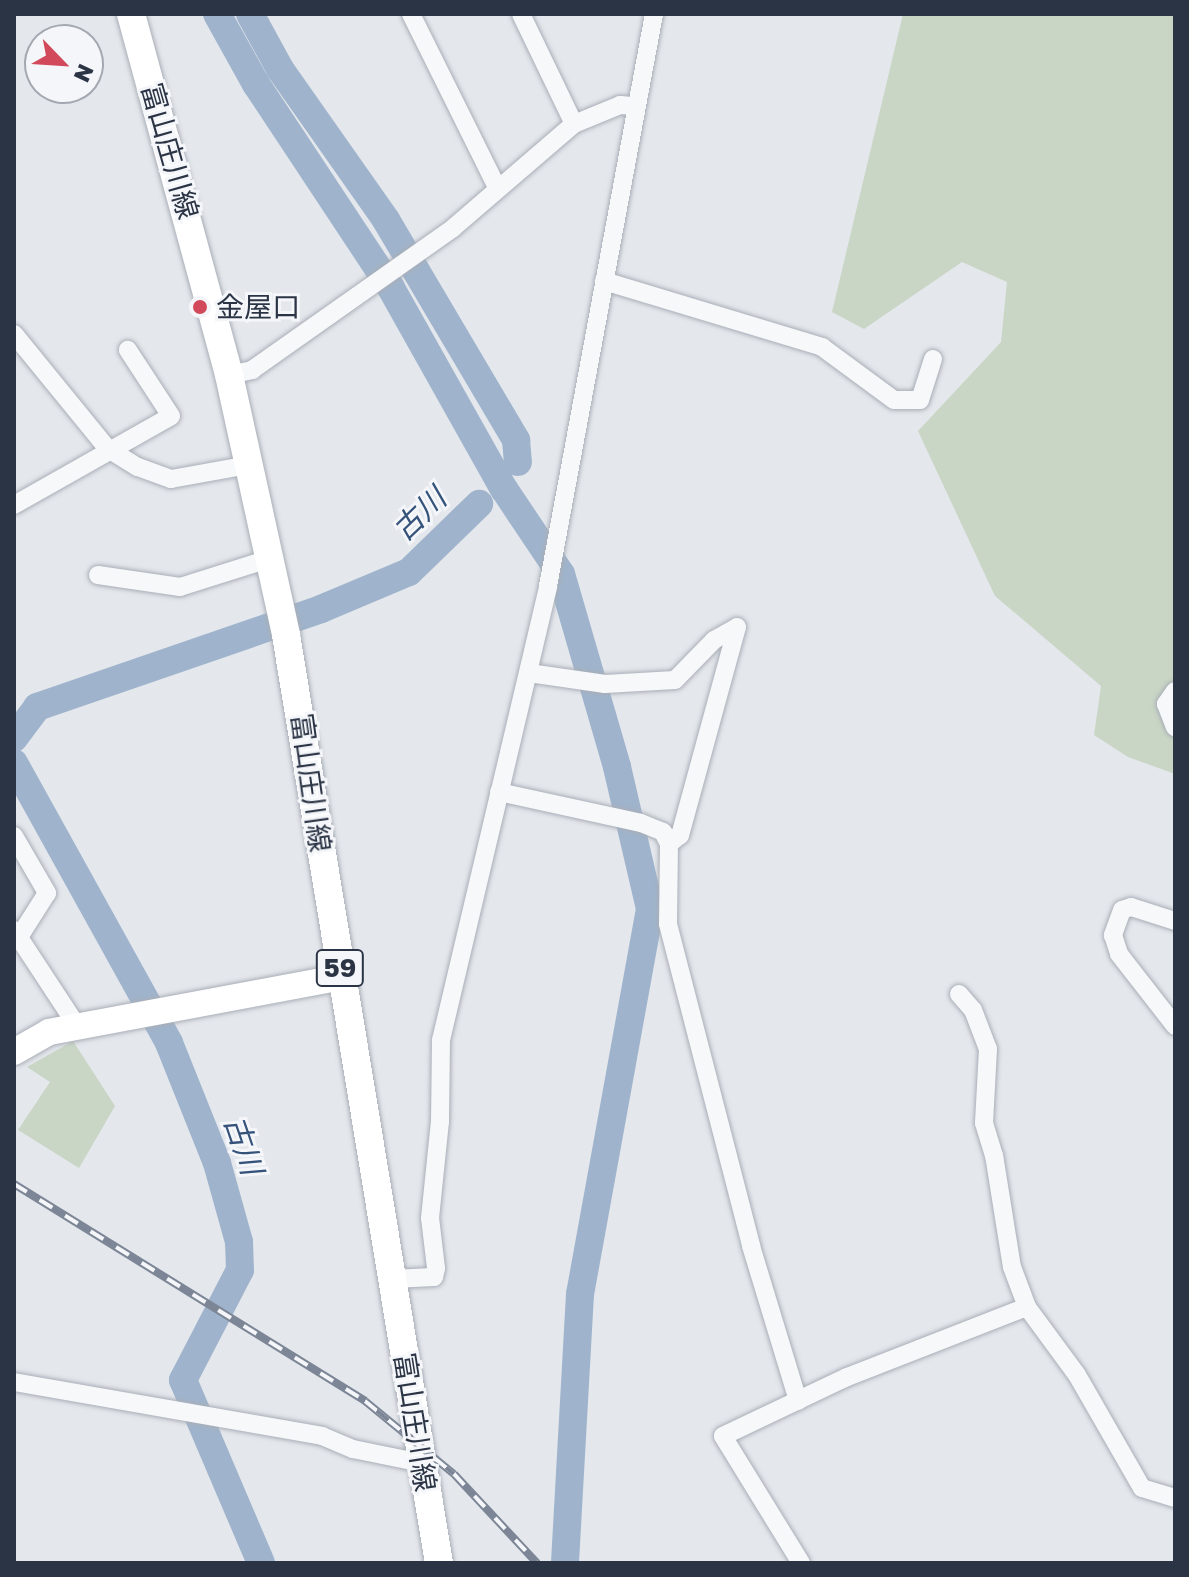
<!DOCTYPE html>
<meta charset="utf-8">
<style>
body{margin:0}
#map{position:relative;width:1189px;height:1577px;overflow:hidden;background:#e4e7ec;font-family:"Golos Text","Noto Sans JP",sans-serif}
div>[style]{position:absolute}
.green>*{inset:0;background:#c9d6c5}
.stream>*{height:5px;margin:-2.5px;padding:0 2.5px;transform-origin:2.5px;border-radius:2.5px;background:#9fb4cc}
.river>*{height:28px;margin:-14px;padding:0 14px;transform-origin:14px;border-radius:14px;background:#9fb4cc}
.roads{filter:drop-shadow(0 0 2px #a9aeb7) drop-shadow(0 0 2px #a9aeb7)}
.street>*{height:18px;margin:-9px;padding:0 9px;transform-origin:9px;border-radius:9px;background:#f7f8fa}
.secondary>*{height:26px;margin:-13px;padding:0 13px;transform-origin:13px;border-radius:13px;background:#fff}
.primary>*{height:28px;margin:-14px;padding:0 14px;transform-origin:14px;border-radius:14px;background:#fff}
.rail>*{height:8px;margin-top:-4px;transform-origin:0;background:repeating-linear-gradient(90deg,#f4f6f9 0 15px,#7d8696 0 30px);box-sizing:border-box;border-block:2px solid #7d8696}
.dots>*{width:22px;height:22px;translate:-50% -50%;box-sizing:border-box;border:4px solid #f4f6f9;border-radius:50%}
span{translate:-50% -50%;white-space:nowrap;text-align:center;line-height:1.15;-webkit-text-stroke:6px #f4f6f9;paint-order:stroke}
.shield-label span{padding:2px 6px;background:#f4f6f9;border:2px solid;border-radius:6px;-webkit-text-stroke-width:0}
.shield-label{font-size:26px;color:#2b3445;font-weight:700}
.street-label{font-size:28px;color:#2b3445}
.poi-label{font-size:28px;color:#2b3445}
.left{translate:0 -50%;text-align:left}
.water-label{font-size:30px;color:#34527a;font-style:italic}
.frame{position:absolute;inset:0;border:16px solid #2b3445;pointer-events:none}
.north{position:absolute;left:24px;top:24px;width:80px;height:80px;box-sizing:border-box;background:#f4f6f9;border:2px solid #a4a8b1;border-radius:50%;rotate:115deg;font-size:22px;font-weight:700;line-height:32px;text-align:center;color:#2b3445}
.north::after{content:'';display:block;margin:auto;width:28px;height:36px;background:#d1495b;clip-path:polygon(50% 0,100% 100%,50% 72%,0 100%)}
</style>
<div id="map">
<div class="green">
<i style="clip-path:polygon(903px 14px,1175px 14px,1175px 774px,1128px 757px,1094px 735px,1101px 686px,995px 596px,918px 431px,1001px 342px,1007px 282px,962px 262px,864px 329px,832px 312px)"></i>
<i style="clip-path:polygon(73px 1041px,115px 1106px,79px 1168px,18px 1130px,50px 1082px,27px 1067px)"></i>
</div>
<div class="stream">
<i style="left:14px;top:730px;width:5px;rotate:79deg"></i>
</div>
<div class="river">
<i style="left:217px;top:14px;width:80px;rotate:60.9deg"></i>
<i style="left:256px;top:84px;width:245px;rotate:56.5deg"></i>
<i style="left:391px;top:288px;width:231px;rotate:60.7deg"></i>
<i style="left:504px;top:489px;width:102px;rotate:56.2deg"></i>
<i style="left:561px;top:574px;width:201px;rotate:73.8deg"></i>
<i style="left:617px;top:767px;width:146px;rotate:76.9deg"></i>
<i style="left:650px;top:909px;width:391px;rotate:100.3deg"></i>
<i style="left:580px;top:1294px;width:269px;rotate:93.2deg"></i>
<i style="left:250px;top:14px;width:63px;rotate:61.4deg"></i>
<i style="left:280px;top:69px;width:184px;rotate:54.9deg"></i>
<i style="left:386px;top:220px;width:256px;rotate:59.4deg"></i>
<i style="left:516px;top:440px;width:22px;rotate:85deg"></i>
<i style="left:14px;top:738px;width:39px;rotate:-53deg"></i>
<i style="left:37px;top:707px;width:300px;rotate:-19deg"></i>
<i style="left:321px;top:609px;width:95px;rotate:-22.8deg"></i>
<i style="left:409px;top:572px;width:98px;rotate:-44.2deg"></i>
<i style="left:14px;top:763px;width:320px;rotate:61deg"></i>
<i style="left:169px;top:1043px;width:129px;rotate:68.2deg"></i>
<i style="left:217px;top:1163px;width:82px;rotate:74.4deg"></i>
<i style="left:239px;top:1242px;width:28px;rotate:88deg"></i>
<i style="left:240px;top:1270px;width:124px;rotate:117.4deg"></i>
<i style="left:183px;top:1380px;width:199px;rotate:66.9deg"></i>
</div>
<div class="roads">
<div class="street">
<i style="left:411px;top:14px;width:195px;rotate:63.6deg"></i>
<i style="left:521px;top:14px;width:122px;rotate:64.3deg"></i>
<i style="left:604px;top:281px;width:228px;rotate:16.8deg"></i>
<i style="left:822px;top:347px;width:89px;rotate:36.4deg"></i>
<i style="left:894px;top:400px;width:26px"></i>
<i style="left:920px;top:400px;width:43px;rotate:-72.4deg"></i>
<i style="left:14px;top:334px;width:147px;rotate:50.8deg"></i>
<i style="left:107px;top:448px;width:36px;rotate:32deg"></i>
<i style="left:138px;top:467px;width:35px;rotate:20deg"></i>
<i style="left:171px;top:479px;width:79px;rotate:-10.2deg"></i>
<i style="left:229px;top:375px;width:24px;rotate:-12deg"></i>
<i style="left:252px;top:370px;width:246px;rotate:-35.2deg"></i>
<i style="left:453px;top:228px;width:160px;rotate:-40.7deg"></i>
<i style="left:574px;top:124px;width:50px;rotate:-22.4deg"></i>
<i style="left:620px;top:105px;width:16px;rotate:4deg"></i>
<i style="left:14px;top:505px;width:180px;rotate:-29.5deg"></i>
<i style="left:171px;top:416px;width:79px;rotate:-123.1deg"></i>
<i style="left:98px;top:575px;width:83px;rotate:8.3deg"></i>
<i style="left:180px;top:587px;width:93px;rotate:-17.5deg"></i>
<i style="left:737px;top:627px;width:216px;rotate:105.3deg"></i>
<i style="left:680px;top:835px;width:14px;rotate:141deg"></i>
<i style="left:669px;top:844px;width:80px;rotate:90.7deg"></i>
<i style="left:668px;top:924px;width:333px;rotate:75.5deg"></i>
<i style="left:751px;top:1246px;width:162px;rotate:73.1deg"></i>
<i style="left:529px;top:673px;width:77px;rotate:8.2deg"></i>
<i style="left:605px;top:684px;width:70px;rotate:-3.3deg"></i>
<i style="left:675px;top:680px;width:56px;rotate:-45.7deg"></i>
<i style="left:714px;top:640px;width:26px;rotate:-29deg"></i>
<i style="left:1175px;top:691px;width:16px;rotate:125deg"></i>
<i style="left:1166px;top:704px;width:25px;rotate:69deg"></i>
<i style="left:499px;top:792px;width:145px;rotate:12.3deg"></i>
<i style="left:641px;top:823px;width:24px;rotate:22deg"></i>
<i style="left:663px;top:832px;width:13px;rotate:63deg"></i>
<i style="left:14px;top:836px;width:66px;rotate:59.9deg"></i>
<i style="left:47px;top:893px;width:49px;rotate:122.4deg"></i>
<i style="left:1175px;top:921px;width:46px;rotate:-162.3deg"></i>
<i style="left:1131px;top:907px;width:9px;rotate:162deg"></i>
<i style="left:1122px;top:910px;width:27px;rotate:110deg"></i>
<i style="left:1113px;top:935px;width:20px;rotate:72deg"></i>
<i style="left:1119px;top:954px;width:91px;rotate:52.1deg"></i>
<i style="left:14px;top:930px;width:115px;rotate:56.7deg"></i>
<i style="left:959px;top:994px;width:21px;rotate:49deg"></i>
<i style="left:973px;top:1010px;width:42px;rotate:69deg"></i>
<i style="left:988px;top:1049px;width:74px;rotate:93.1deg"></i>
<i style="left:984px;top:1123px;width:34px;rotate:73deg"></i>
<i style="left:994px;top:1155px;width:113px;rotate:80.9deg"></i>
<i style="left:1012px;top:1267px;width:43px;rotate:69.4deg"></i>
<i style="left:1027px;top:1307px;width:84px;rotate:53.7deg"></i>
<i style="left:1077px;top:1375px;width:130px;rotate:60.1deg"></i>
<i style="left:1142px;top:1488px;width:34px;rotate:17deg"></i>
<i style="left:392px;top:1279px;width:42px;rotate:-2.7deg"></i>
<i style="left:434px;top:1277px;width:9px;rotate:-77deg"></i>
<i style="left:436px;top:1268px;width:50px;rotate:-96.8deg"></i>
<i style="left:430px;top:1218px;width:97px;rotate:-84.1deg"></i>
<i style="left:440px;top:1122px;width:82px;rotate:-89.3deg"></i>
<i style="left:441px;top:1040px;width:466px;rotate:-76.7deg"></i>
<i style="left:548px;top:586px;width:582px;rotate:-79.5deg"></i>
<i style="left:14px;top:1382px;width:313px;rotate:9.9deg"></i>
<i style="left:322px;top:1436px;width:34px;rotate:23deg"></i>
<i style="left:353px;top:1449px;width:70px;rotate:11.5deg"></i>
<i style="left:801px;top:1563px;width:149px;rotate:-121.6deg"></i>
<i style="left:723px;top:1436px;width:137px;rotate:-25.4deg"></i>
<i style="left:847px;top:1377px;width:193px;rotate:-21.3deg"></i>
</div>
<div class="secondary">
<i style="left:14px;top:1052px;width:40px;rotate:-29.7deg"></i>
<i style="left:49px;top:1032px;width:298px;rotate:-10.6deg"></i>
</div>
<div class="primary">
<i style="left:131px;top:14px;width:374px;rotate:74.8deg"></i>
<i style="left:229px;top:375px;width:266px;rotate:77.6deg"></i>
<i style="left:286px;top:635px;width:941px;rotate:80.64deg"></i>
</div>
</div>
<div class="rail">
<i style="left:14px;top:1184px;width:413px;rotate:31.7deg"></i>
<i style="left:365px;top:1401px;width:115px;rotate:39.4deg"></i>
<i style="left:454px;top:1474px;width:122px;rotate:47deg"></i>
</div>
<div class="dots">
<i style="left:200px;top:307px;background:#d1495b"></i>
</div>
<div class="shield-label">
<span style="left:340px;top:968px">59</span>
</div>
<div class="street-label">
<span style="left:170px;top:151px;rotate:74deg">富山庄川線</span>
<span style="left:311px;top:783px;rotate:82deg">富山庄川線</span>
<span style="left:415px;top:1422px;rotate:81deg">富山庄川線</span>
</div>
<div class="poi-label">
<span class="left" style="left:216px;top:307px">金屋口</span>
</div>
<div class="water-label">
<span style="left:419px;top:514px;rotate:-44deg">古川</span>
<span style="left:244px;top:1145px;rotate:71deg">古川</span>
</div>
<div class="frame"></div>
<div class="north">N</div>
</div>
